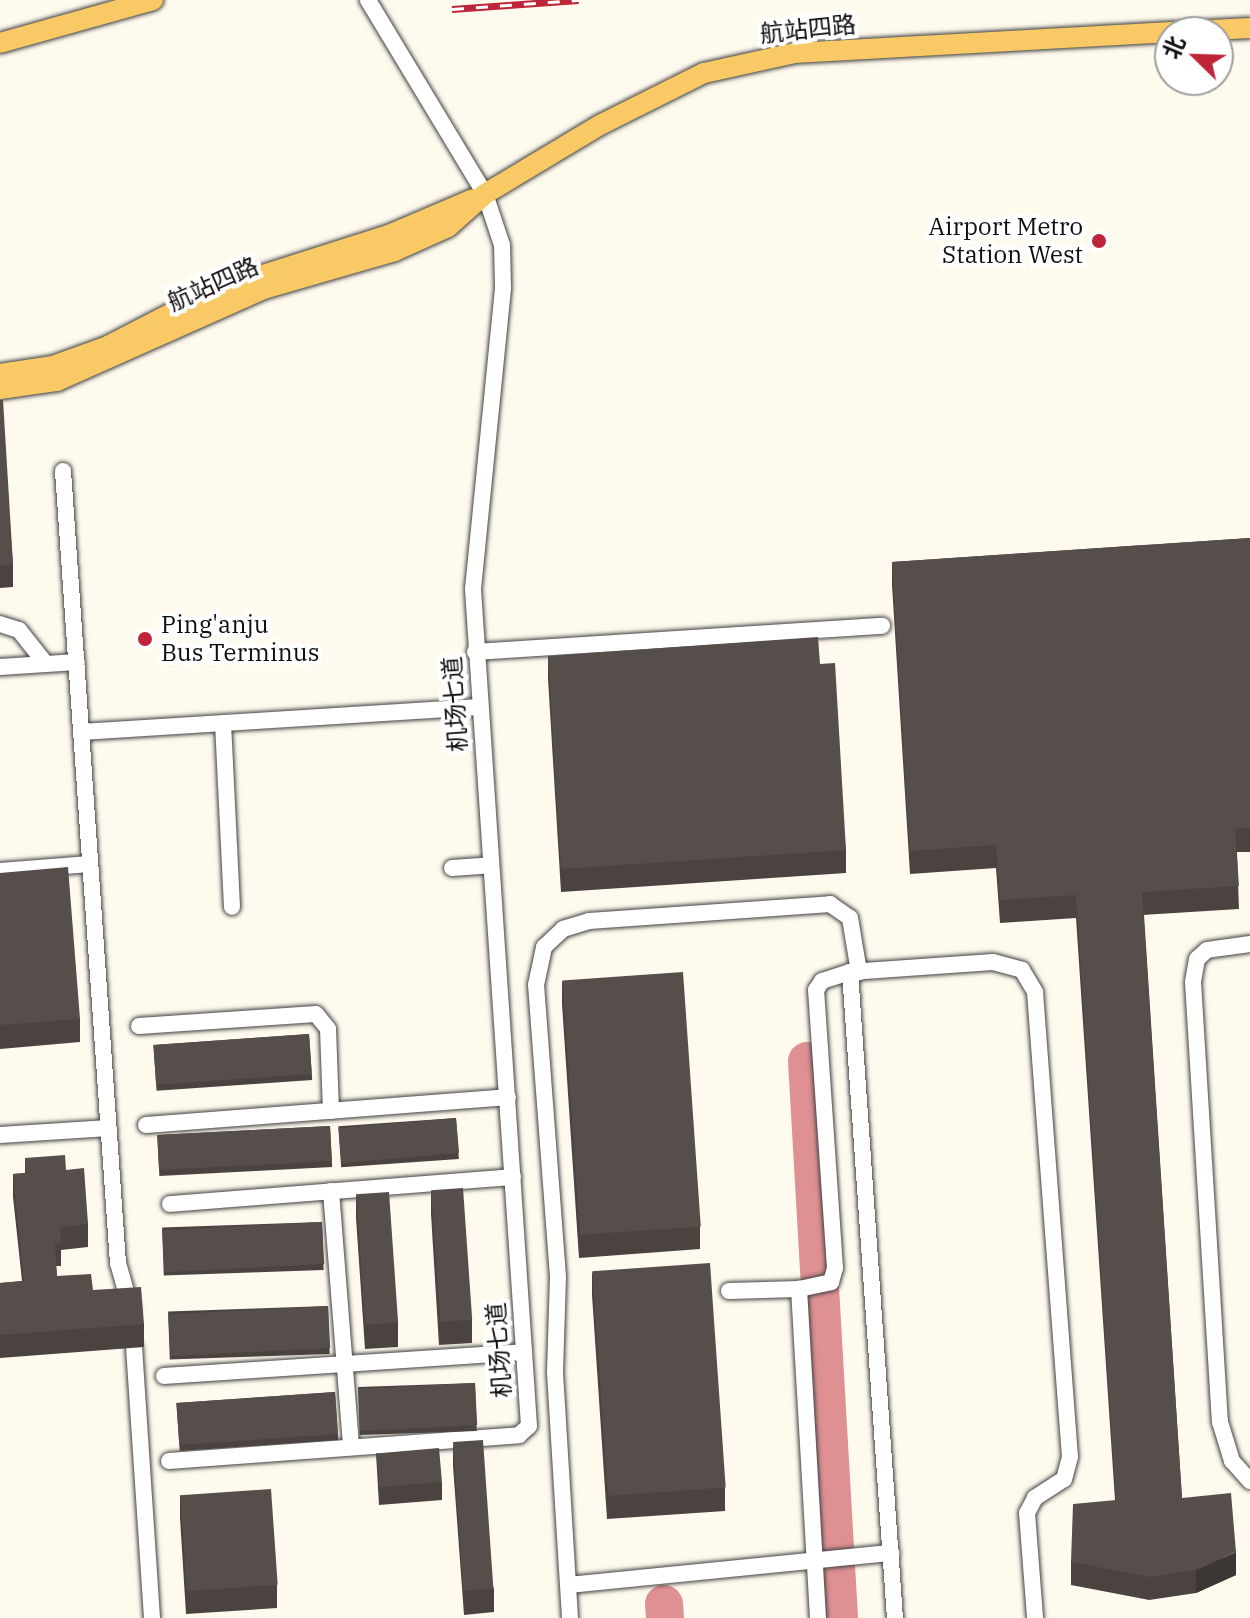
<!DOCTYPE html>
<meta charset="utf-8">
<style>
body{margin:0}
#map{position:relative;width:1250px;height:1618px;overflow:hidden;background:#fffaee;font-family:"IBM Plex Serif","Noto Sans SC",serif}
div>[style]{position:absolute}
.taxiway>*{height:38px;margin:-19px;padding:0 19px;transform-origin:19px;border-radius:19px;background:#de9093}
.roads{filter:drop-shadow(0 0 2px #414141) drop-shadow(0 0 2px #414141)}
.minor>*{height:16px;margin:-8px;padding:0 8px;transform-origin:8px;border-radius:8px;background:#fff}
.major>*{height:20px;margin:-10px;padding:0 10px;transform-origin:10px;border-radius:10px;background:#f8c965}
.rail>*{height:7px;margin-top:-3.5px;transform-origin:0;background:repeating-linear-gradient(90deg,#fff 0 12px,#be2538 0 24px);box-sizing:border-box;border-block:2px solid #be2538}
.wall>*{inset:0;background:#4a4340;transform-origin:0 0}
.shaded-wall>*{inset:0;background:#3c3734}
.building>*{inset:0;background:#564e4a;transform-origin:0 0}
.dots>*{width:22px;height:22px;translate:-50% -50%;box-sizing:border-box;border:4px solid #fff;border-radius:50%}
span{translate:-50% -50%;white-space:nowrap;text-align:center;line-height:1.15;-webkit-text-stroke:8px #fff;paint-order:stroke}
.street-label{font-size:24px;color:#0e0e0e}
.poi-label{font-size:24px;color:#0e0e0e}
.right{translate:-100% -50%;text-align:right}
.left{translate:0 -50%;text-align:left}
.north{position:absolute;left:1154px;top:16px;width:80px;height:80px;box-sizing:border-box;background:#fff;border:2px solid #9f9f9f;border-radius:50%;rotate:293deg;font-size:22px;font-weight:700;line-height:32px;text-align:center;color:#0e0e0e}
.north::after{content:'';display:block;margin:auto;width:28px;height:36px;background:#be2538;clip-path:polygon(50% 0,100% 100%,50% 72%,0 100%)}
</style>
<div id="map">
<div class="taxiway">
<i style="left:807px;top:1061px;width:558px;rotate:86.71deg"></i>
<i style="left:664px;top:1604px;width:14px;rotate:86deg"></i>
</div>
<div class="roads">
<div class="minor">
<i style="left:63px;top:471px;width:794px;rotate:86.03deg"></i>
<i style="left:118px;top:1263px;width:48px;rotate:74.2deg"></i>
<i style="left:0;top:624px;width:20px;rotate:18deg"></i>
<i style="left:19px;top:630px;width:43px;rotate:51.5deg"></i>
<i style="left:475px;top:652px;width:408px;rotate:-3.7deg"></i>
<i style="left:0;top:667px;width:77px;rotate:-3.7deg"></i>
<i style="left:223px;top:723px;width:184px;rotate:87.2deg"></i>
<i style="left:81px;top:732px;width:399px;rotate:-3.6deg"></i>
<i style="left:452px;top:868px;width:39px;rotate:-4deg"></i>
<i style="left:0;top:871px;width:90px;rotate:-4.4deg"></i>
<i style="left:1250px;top:944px;width:43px;rotate:172.1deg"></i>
<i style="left:1207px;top:950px;width:13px;rotate:138deg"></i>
<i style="left:1197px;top:959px;width:23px;rotate:100deg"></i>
<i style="left:1193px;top:982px;width:441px;rotate:86.5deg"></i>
<i style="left:1220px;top:1422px;width:41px;rotate:72.9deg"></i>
<i style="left:1232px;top:1461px;width:27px;rotate:48deg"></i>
<i style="left:850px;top:972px;width:648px;rotate:86.02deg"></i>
<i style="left:139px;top:1026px;width:177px;rotate:-3.9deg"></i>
<i style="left:316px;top:1014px;width:19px;rotate:51deg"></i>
<i style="left:328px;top:1029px;width:82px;rotate:87.9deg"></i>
<i style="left:146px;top:1125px;width:363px;rotate:-4.4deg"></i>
<i style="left:0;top:1135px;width:109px;rotate:-3.7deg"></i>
<i style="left:331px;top:1191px;width:257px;rotate:85.5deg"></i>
<i style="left:170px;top:1204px;width:344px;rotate:-4.5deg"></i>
<i style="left:729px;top:1291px;width:70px;rotate:-1.6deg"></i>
<i style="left:134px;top:1347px;width:272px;rotate:86.2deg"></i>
<i style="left:164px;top:1376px;width:360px;rotate:-3.8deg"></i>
<i style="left:169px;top:1461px;width:351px;rotate:-4.2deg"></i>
<i style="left:519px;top:1435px;width:13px;rotate:-42deg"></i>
<i style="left:529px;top:1426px;width:839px;rotate:-93.83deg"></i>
<i style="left:473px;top:589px;width:302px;rotate:-84.3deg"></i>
<i style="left:503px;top:288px;width:43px;rotate:-91.3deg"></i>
<i style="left:502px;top:245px;width:54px;rotate:-108.4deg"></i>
<i style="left:485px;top:194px;width:227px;rotate:-121.1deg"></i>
<i style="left:569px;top:1585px;width:324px;rotate:-5.7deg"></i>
<i style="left:570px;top:1618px;width:246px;rotate:-93.5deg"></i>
<i style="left:555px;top:1372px;width:95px;rotate:-88.2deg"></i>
<i style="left:558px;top:1277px;width:293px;rotate:-94.3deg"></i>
<i style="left:536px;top:985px;width:39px;rotate:-78deg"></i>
<i style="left:544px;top:947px;width:26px;rotate:-43deg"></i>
<i style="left:563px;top:929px;width:27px;rotate:-17deg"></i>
<i style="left:589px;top:921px;width:242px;rotate:-4deg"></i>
<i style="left:830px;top:904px;width:24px;rotate:35deg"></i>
<i style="left:850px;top:918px;width:55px;rotate:80.5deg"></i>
<i style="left:818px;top:1618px;width:330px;rotate:-93.3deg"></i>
<i style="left:799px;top:1289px;width:33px;rotate:-12deg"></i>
<i style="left:831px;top:1282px;width:15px;rotate:-74deg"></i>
<i style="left:835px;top:1268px;width:279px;rotate:-93.9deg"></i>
<i style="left:816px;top:990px;width:11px;rotate:-56deg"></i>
<i style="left:822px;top:981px;width:29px;rotate:-18deg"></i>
<i style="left:850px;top:972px;width:143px;rotate:-4deg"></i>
<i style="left:993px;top:962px;width:30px;rotate:15deg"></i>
<i style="left:1022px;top:970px;width:26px;rotate:59deg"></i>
<i style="left:1035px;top:992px;width:466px;rotate:85.7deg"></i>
<i style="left:1070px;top:1457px;width:23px;rotate:105deg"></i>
<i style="left:1064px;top:1479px;width:35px;rotate:147deg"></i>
<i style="left:1035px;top:1498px;width:17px;rotate:118deg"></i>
<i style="left:1027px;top:1513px;width:105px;rotate:85.6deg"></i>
</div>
<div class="major">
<i style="left:1172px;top:32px;width:78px;rotate:-2.9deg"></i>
<i style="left:0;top:43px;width:159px;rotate:-15.7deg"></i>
<i style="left:0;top:374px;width:54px;rotate:-8.6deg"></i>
<i style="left:53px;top:366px;width:59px;rotate:-20deg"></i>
<i style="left:108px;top:346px;width:122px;rotate:-27.4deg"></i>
<i style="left:216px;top:290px;width:184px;rotate:-17.7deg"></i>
<i style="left:391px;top:234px;width:89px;rotate:-23.1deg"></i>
<i style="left:0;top:389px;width:58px;rotate:-8deg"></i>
<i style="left:57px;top:381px;width:227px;rotate:-24deg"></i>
<i style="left:264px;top:289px;width:136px;rotate:-16.2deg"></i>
<i style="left:395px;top:251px;width:58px;rotate:-24.4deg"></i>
<i style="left:448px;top:227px;width:50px;rotate:-41.7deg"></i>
<i style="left:485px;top:194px;width:134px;rotate:-31deg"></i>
<i style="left:600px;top:125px;width:116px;rotate:-26.6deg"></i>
<i style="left:704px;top:73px;width:93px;rotate:-12.4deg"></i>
<i style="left:795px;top:53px;width:376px;rotate:-3.2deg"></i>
</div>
</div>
<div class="rail">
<i style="left:452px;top:9px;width:127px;rotate:-4.1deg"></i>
</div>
<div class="wall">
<i style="clip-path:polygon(0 400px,13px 564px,13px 587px,0 588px)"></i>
<i style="clip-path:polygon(1250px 538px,1250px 852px,1237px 852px,1239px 909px,1144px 915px,1182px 1498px,1236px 1575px,1196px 1593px,1149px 1600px,1071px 1585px,1071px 1562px,1115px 1500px,1076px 918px,1000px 923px,996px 868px,910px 874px,892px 585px,892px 562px)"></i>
<i style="clip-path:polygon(548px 656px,820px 664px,846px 850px,846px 873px,561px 892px,548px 679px)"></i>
<i style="clip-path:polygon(0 873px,80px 1019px,80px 1042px,0 1049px)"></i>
<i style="clip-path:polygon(562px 981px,700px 1226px,700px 1249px,579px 1258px,562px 1004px)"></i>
<i style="left:309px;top:1034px;width:46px;height:156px;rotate:86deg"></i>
<i style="left:456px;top:1118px;width:41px;height:118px;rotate:86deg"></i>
<i style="left:330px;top:1126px;width:41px;height:173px;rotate:87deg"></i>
<i style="clip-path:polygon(25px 1158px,66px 1170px,88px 1224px,88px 1247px,61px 1250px,61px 1266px,56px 1266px,57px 1276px,93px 1290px,144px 1324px,144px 1347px,0 1358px,0 1283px,22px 1281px,13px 1197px,13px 1174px,25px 1173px)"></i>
<i style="clip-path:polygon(431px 1191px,472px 1320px,472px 1343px,439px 1345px,431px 1214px)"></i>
<i style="clip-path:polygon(356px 1194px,398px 1323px,398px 1347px,365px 1349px,356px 1218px)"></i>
<i style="left:322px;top:1222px;width:48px;height:160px;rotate:88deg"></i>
<i style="clip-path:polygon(592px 1272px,725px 1488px,725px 1511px,607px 1519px,592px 1295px)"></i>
<i style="left:328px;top:1306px;width:48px;height:160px;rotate:88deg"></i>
<i style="left:475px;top:1383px;width:48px;height:117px;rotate:88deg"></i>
<i style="left:335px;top:1392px;width:48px;height:159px;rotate:86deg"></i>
<i style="clip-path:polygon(453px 1443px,494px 1589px,494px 1612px,464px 1615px,453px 1466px)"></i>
<i style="clip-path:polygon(376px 1453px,442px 1482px,442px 1500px,379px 1505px)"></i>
<i style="clip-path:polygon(180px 1495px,277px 1585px,277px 1608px,186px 1614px,180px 1518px)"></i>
</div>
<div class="shaded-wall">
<i style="clip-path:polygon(1236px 1552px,1236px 1575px,1196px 1593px,1196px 1570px)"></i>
</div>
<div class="building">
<i style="clip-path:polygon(0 400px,3px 400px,13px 564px,0 565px)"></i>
<i style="clip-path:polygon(1250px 538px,1250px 828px,1235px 829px,1239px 886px,1142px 892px,1182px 1498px,1231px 1493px,1236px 1552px,1196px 1570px,1149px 1577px,1071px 1562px,1073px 1504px,1116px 1500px,1076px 895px,1000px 900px,996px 845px,910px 851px,892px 562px)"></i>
<i style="clip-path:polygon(818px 637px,820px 664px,835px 663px,846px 850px,561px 869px,548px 656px)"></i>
<i style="clip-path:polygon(68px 867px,80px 1019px,0 1025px,0 873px)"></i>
<i style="left:683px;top:972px;width:255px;height:121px;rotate:86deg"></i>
<i style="left:309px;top:1034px;width:40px;height:156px;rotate:86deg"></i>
<i style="left:456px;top:1118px;width:35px;height:118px;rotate:85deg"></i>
<i style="left:330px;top:1126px;width:35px;height:173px;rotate:87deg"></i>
<i style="clip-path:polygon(65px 1155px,66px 1170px,84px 1168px,88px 1224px,60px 1227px,61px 1243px,55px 1243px,57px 1276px,91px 1274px,93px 1290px,141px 1287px,144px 1324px,0 1335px,0 1283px,24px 1281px,13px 1174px,26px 1173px,25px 1158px)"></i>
<i style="left:463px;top:1188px;width:132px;height:32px;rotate:86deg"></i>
<i style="left:389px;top:1192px;width:131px;height:33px;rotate:86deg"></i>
<i style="left:322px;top:1222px;width:42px;height:160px;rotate:87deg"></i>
<i style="left:710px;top:1263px;width:225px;height:118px;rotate:86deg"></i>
<i style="left:328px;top:1306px;width:42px;height:160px;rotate:87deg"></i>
<i style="left:475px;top:1383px;width:42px;height:117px;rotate:87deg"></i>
<i style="left:335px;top:1392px;width:42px;height:159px;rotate:86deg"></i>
<i style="left:483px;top:1440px;width:149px;height:30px;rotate:86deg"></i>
<i style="left:439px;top:1448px;width:34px;height:63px;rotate:85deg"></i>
<i style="left:271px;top:1489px;width:96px;height:91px;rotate:86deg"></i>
</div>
<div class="dots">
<i style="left:1099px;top:241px;background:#be2538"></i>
<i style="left:145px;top:639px;background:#be2538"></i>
</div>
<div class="street-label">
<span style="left:808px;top:29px;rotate:-6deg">航站四路</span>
<span style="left:213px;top:284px;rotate:-24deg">航站四路</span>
<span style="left:455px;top:704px;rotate:-94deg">机场七道</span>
<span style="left:499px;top:1350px;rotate:-94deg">机场七道</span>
</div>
<div class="poi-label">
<span class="right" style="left:1083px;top:241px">Airport Metro<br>Station West</span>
<span class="left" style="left:161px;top:639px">Ping'anju<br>Bus Terminus</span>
</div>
<div class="north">北</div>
</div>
